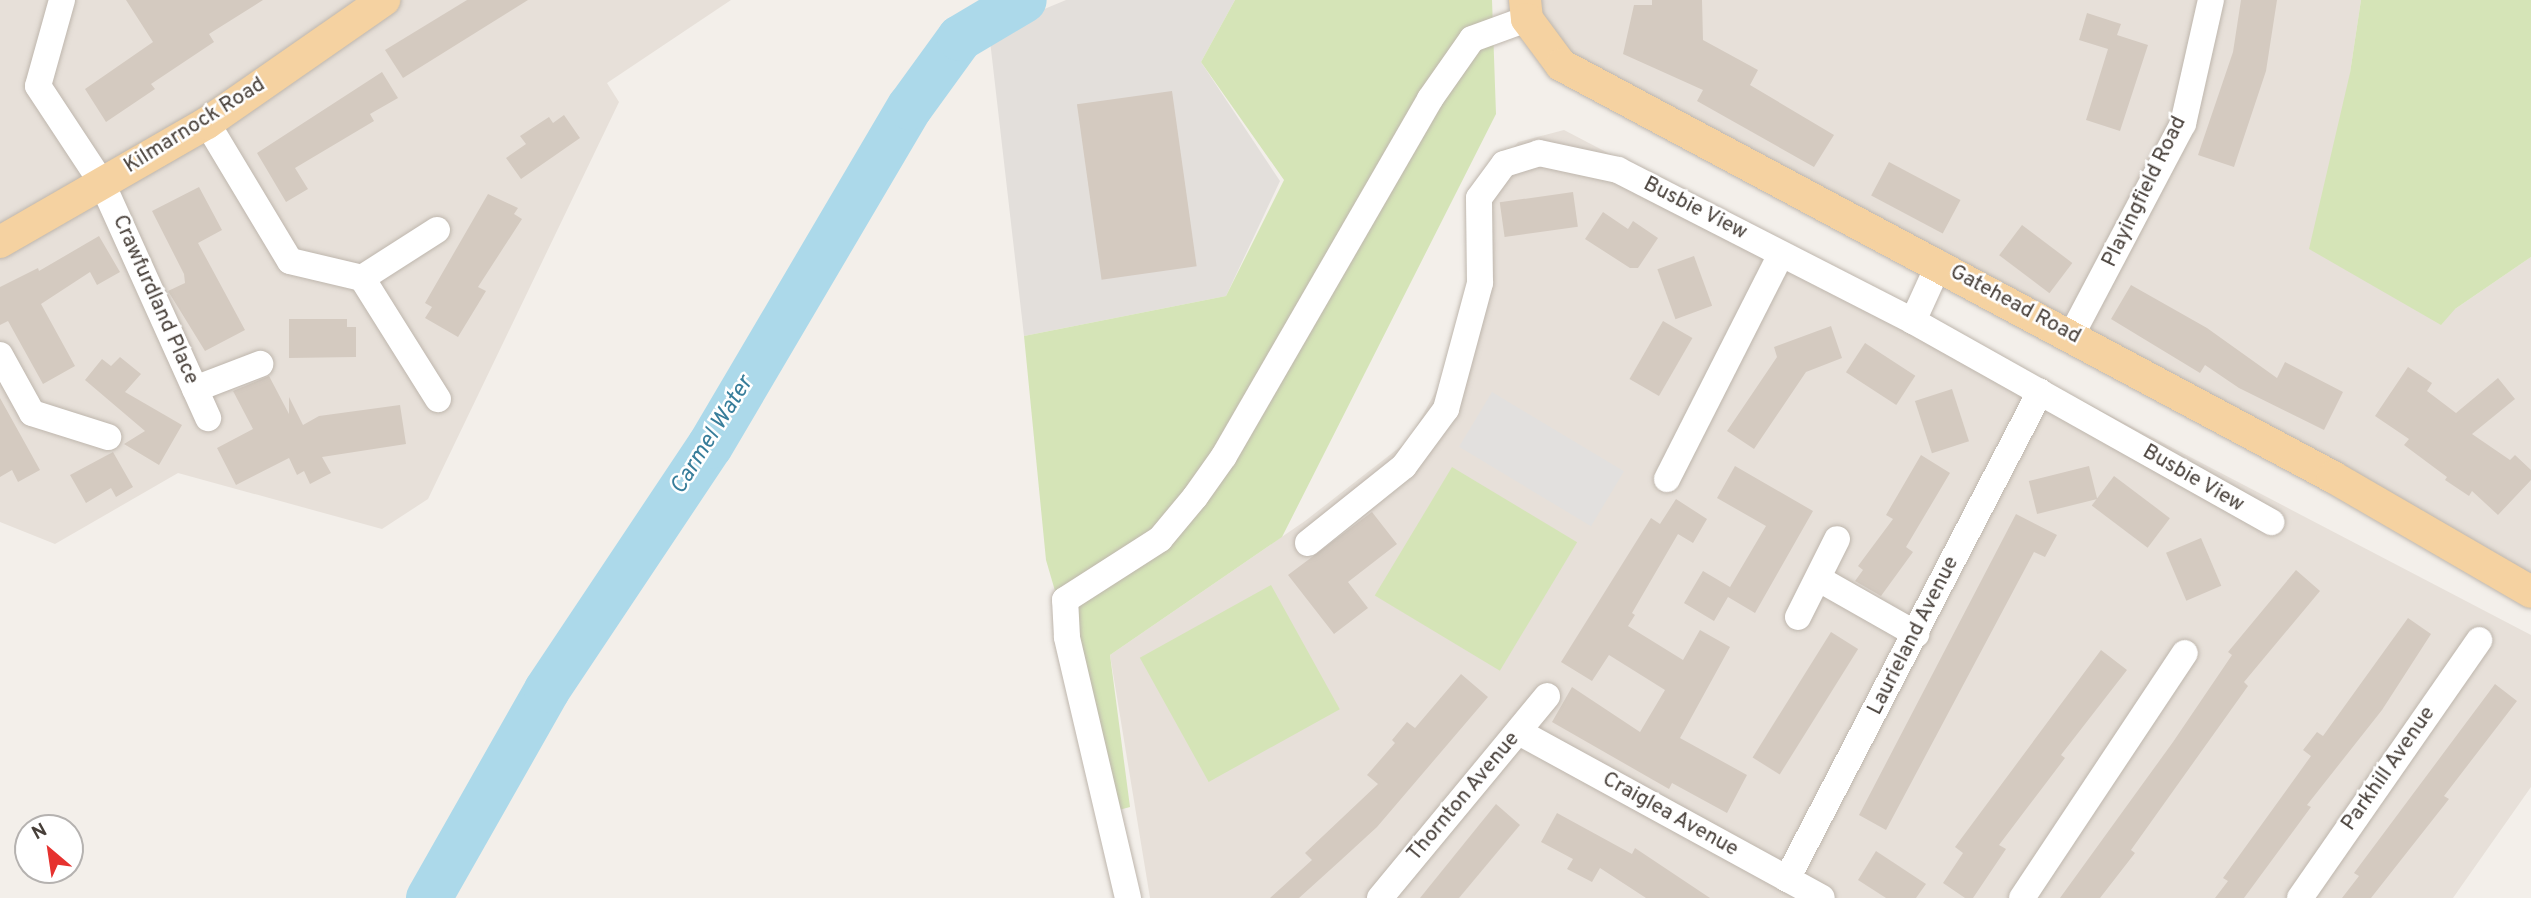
<!DOCTYPE html>
<style>
body{margin:0}
#map{position:relative;width:2531px;height:898px;overflow:hidden;background:#f3efea;font-family:Overpass,sans-serif}
div>[style]{position:absolute}
.residential>*{inset:0;background:#e7e0d9}
.industrial>*{inset:0;background:#e3dfdb}
.green>*{inset:0;background:#d5e4b7;transform-origin:0 0}
.parking>*{inset:0;background:#e2e0de;transform-origin:0 0}
.river>*{height:46px;margin:-23px;padding:0 23px;transform-origin:23px;border-radius:23px;background:#acd9ea}
.building>*{inset:0;background:#d4cac0;transform-origin:0 0}
.roads{filter:drop-shadow(0 0 2px #beb6ad) drop-shadow(0 0 2px #beb6ad)}
.minor>*{height:26px;margin:-13px;padding:0 13px;transform-origin:13px;border-radius:13px;background:#fff}
.major>*{height:32px;margin:-16px;padding:0 16px;transform-origin:16px;border-radius:16px;background:#f5d2a1}
span{translate:-50% -50%;white-space:nowrap;text-align:center;line-height:1.15;-webkit-text-stroke:5px #fff;paint-order:stroke}
.street-label{font-size:21px;color:#473f39}
.water-label{font-size:23px;color:#377d9a;font-style:italic}
.north{position:absolute;left:14px;top:814px;width:70px;height:70px;box-sizing:border-box;background:#fff;border:2px solid #b5b2b0;border-radius:50%;rotate:331deg;font-size:19px;font-weight:700;line-height:28px;text-align:center;color:#473f39}
.north::after{content:'';display:block;margin:auto;width:24px;height:32px;background:#e6322f;clip-path:polygon(50% 0,100% 100%,50% 72%,0 100%)}
</style>
<div id="map">
<div class="residential">
<i style="clip-path:polygon(0 0,731px 0,607px 83px,619px 102px,428px 499px,382px 529px,178px 473px,55px 544px,0 522px)"></i>
<i style="clip-path:polygon(1541px 0,2361px 0,2350px 73px,2455px 309px,2531px 257px,2531px 579px,1572px 61px,1540px 26px)"></i>
<i style="clip-path:polygon(1564px 130px,2531px 635px,2531px 787px,2453px 898px,1150px 898px,1110px 655px,1305px 521px,1409px 440px,1487px 298px,1483px 186px,1518px 142px)"></i>
</div>
<div class="industrial">
<i style="clip-path:polygon(1066px 0,1235px 0,1201px 62px,1280px 181px,1226px 296px,1024px 336px,989px 32px)"></i>
</div>
<div class="green">
<i style="clip-path:polygon(1235px 0,1492px 0,1496px 114px,1282px 537px,1110px 655px,1130px 807px,1119px 810px,1046px 560px,1024px 336px,1226px 296px,1284px 180px,1201px 62px)"></i>
<i style="clip-path:polygon(2361px 0,2531px 0,2531px 257px,2455px 309px,2441px 325px,2309px 249px,2350px 73px)"></i>
<i style="left:1452px;top:467px;width:146px;height:150px;rotate:31deg"></i>
<i style="left:1271px;top:585px;width:142px;height:150px;rotate:61deg"></i>
</div>
<div class="parking">
<i style="left:1492px;top:392px;width:154px;height:64px;rotate:31deg"></i>
</div>
<div class="river">
<i style="left:429px;top:898px;width:239px;rotate:-60.4deg"></i>
<i style="left:547px;top:690px;width:293px;rotate:-56.3deg"></i>
<i style="left:710px;top:446px;width:394px;rotate:-59.5deg"></i>
<i style="left:910px;top:107px;width:85px;rotate:-54.1deg"></i>
<i style="left:960px;top:38px;width:74px;rotate:-30.7deg"></i>
</div>
<div class="building">
<i style="clip-path:polygon(126px 0,263px 0,209px 34px,214px 42px,151px 84px,155px 89px,106px 122px,85px 89px,153px 42px)"></i>
<i style="clip-path:polygon(467px 0,528px 0,403px 78px,385px 50px)"></i>
<i style="clip-path:polygon(1652px 0,1702px 0,1703px 40px,1758px 70px,1750px 85px,1834px 135px,1814px 167px,1697px 101px,1703px 90px,1623px 54px,1634px 5px,1652px 5px)"></i>
<i style="clip-path:polygon(2241px 0,2277px 0,2266px 71px,2234px 167px,2198px 155px,2233px 52px)"></i>
<i style="clip-path:polygon(2087px 13px,2121px 24px,2117px 35px,2148px 45px,2120px 131px,2086px 120px,2108px 49px,2079px 40px)"></i>
<i style="clip-path:polygon(382px 72px,398px 98px,370px 114px,374px 121px,295px 168px,308px 189px,286px 202px,257px 153px)"></i>
<i style="left:1172px;top:91px;width:177px;height:96px;rotate:82deg"></i>
<i style="clip-path:polygon(564px 115px,580px 138px,521px 179px,506px 158px,526px 144px,520px 136px,549px 117px,553px 123px)"></i>
<i style="left:1889px;top:162px;width:81px;height:38px;rotate:28deg"></i>
<i style="clip-path:polygon(199px 187px,222px 230px,198px 243px,245px 330px,205px 351px,168px 291px,185px 283px,184px 274px,152px 211px)"></i>
<i style="left:1573px;top:192px;width:35px;height:74px;rotate:82deg"></i>
<i style="clip-path:polygon(488px 194px,518px 208px,514px 214px,522px 219px,478px 287px,486px 291px,458px 337px,425px 318px,432px 307px,425px 303px)"></i>
<i style="clip-path:polygon(1603px 212px,1628px 229px,1633px 221px,1658px 238px,1638px 268px,1630px 268px,1585px 239px)"></i>
<i style="left:2022px;top:225px;width:63px;height:38px;rotate:37deg"></i>
<i style="clip-path:polygon(99px 236px,120px 272px,97px 285px,90px 272px,41px 304px,75px 366px,43px 384px,8px 321px,0 325px,0 287px,38px 268px,39px 271px)"></i>
<i style="left:1694px;top:256px;width:53px;height:39px;rotate:70deg"></i>
<i style="clip-path:polygon(2131px 285px,2207px 328px,2277px 378px,2285px 362px,2343px 392px,2324px 430px,2239px 388px,2205px 365px,2200px 373px,2111px 319px)"></i>
<i style="clip-path:polygon(289px 319px,347px 319px,347px 327px,356px 327px,356px 357px,289px 358px)"></i>
<i style="left:1663px;top:321px;width:34px;height:67px;rotate:30deg"></i>
<i style="clip-path:polygon(1831px 326px,1842px 358px,1806px 372px,1754px 449px,1727px 431px,1777px 357px,1774px 347px)"></i>
<i style="left:1865px;top:343px;width:60px;height:35px;rotate:33deg"></i>
<i style="clip-path:polygon(120px 357px,141px 374px,125px 392px,182px 425px,159px 465px,124px 444px,145px 431px,85px 380px,102px 359px,111px 366px)"></i>
<i style="clip-path:polygon(2408px 367px,2432px 383px,2427px 391px,2456px 413px,2498px 378px,2515px 399px,2472px 434px,2510px 460px,2515px 455px,2531px 470px,2531px 480px,2498px 515px,2472px 491px,2469px 496px,2445px 480px,2447px 477px,2404px 445px,2409px 439px,2375px 416px)"></i>
<i style="clip-path:polygon(269px 376px,289px 414px,289px 397px,303px 425px,319px 416px,400px 405px,406px 444px,322px 457px,331px 473px,310px 484px,304px 471px,297px 475px,289px 458px,236px 485px,217px 448px,253px 429px,233px 391px)"></i>
<i style="left:1952px;top:389px;width:55px;height:39px;rotate:72deg"></i>
<i style="clip-path:polygon(0 398px,40px 470px,18px 482px,12px 470px,0 477px)"></i>
<i style="clip-path:polygon(113px 452px,133px 487px,116px 497px,111px 488px,86px 503px,70px 475px)"></i>
<i style="clip-path:polygon(1921px 455px,1950px 473px,1906px 547px,1913px 552px,1881px 596px,1855px 581px,1863px 570px,1858px 566px,1893px 519px,1886px 515px)"></i>
<i style="clip-path:polygon(1735px 466px,1813px 511px,1755px 613px,1728px 597px,1714px 621px,1684px 603px,1703px 571px,1730px 587px,1766px 526px,1717px 498px)"></i>
<i style="left:2089px;top:466px;width:34px;height:62px;rotate:76deg"></i>
<i style="left:2114px;top:476px;width:70px;height:37px;rotate:37deg"></i>
<i style="clip-path:polygon(1676px 499px,1707px 519px,1693px 543px,1678px 534px,1632px 613px,1635px 615px,1628px 626px,1683px 660px,1700px 630px,1730px 647px,1680px 738px,1747px 775px,1727px 813px,1672px 783px,1669px 789px,1552px 722px,1572px 687px,1640px 732px,1665px 690px,1609px 655px,1592px 681px,1561px 662px,1651px 518px,1660px 524px)"></i>
<i style="clip-path:polygon(1372px 512px,1397px 544px,1348px 582px,1368px 608px,1334px 634px,1288px 575px)"></i>
<i style="clip-path:polygon(2016px 514px,2057px 535px,2045px 557px,2034px 552px,1886px 830px,1859px 815px)"></i>
<i style="left:2201px;top:538px;width:52px;height:38px;rotate:67deg"></i>
<i style="clip-path:polygon(2296px 570px,2320px 591px,2244px 682px,2248px 686px,2131px 850px,2135px 853px,2100px 898px,2060px 898px,2173px 742px,2232px 655px,2228px 652px)"></i>
<i style="clip-path:polygon(2408px 618px,2431px 634px,2382px 710px,2307px 805px,2311px 807px,2244px 898px,2215px 898px,2228px 881px,2223px 878px,2311px 756px,2303px 750px,2317px 732px,2323px 736px)"></i>
<i style="left:1831px;top:632px;width:32px;height:148px;rotate:32deg"></i>
<i style="clip-path:polygon(2101px 650px,2127px 670px,2061px 755px,2065px 758px,1999px 845px,2006px 849px,1973px 898px,1965px 898px,1943px 883px,1963px 853px,1955px 847px)"></i>
<i style="clip-path:polygon(1461px 674px,1488px 697px,1377px 827px,1341px 860px,1299px 898px,1270px 898px,1312px 860px,1305px 853px,1378px 784px,1367px 775px,1395px 743px,1392px 740px,1407px 722px,1415px 728px)"></i>
<i style="clip-path:polygon(2495px 684px,2517px 701px,2444px 796px,2449px 799px,2371px 898px,2342px 898px,2359px 876px,2354px 873px)"></i>
<i style="clip-path:polygon(1496px 804px,1520px 825px,1459px 898px,1420px 898px)"></i>
<i style="clip-path:polygon(1557px 813px,1632px 854px,1635px 848px,1710px 898px,1646px 898px,1600px 868px,1592px 882px,1567px 869px,1573px 859px,1541px 842px)"></i>
<i style="clip-path:polygon(1876px 851px,1926px 884px,1916px 898px,1886px 898px,1858px 880px)"></i>
</div>
<div class="roads">
<div class="minor">
<i style="left:62px;top:0;width:89px;rotate:105.6deg"></i>
<i style="left:38px;top:86px;width:116px;rotate:56.6deg"></i>
<i style="left:102px;top:183px;width:258px;rotate:65.7deg"></i>
<i style="left:207px;top:123px;width:161px;rotate:59deg"></i>
<i style="left:290px;top:261px;width:74px;rotate:13.3deg"></i>
<i style="left:362px;top:278px;width:143px;rotate:57.9deg"></i>
<i style="left:362px;top:278px;width:89px;rotate:-32.6deg"></i>
<i style="left:1913px;top:321px;width:63px;rotate:-65.5deg"></i>
<i style="left:2071px;top:336px;width:240px;rotate:-62.2deg"></i>
<i style="left:2183px;top:124px;width:127px;rotate:-77.3deg"></i>
<i style="left:0;top:355px;width:66px;rotate:61.1deg"></i>
<i style="left:32px;top:413px;width:80px;rotate:17.5deg"></i>
<i style="left:195px;top:389px;width:70px;rotate:-21deg"></i>
<i style="left:1667px;top:479px;width:252px;rotate:-63.1deg"></i>
<i style="left:1308px;top:543px;width:123px;rotate:-38.7deg"></i>
<i style="left:1404px;top:466px;width:71px;rotate:-53.6deg"></i>
<i style="left:1446px;top:409px;width:131px;rotate:-74.9deg"></i>
<i style="left:1480px;top:283px;width:85px;rotate:-90.7deg"></i>
<i style="left:1479px;top:198px;width:42px;rotate:-53.7deg"></i>
<i style="left:1504px;top:164px;width:37px;rotate:-17deg"></i>
<i style="left:1539px;top:153px;width:81px;rotate:12.1deg"></i>
<i style="left:1618px;top:170px;width:331px;rotate:27.1deg"></i>
<i style="left:1913px;top:321px;width:411px;rotate:29.3deg"></i>
<i style="left:1819px;top:579px;width:112px;rotate:29.6deg"></i>
<i style="left:1798px;top:617px;width:87px;rotate:-63.4deg"></i>
<i style="left:1519px;top:732px;width:345px;rotate:28.7deg"></i>
<i style="left:1787px;top:879px;width:549px;rotate:-62.55deg"></i>
<i style="left:1128px;top:898px;width:268px;rotate:-103.2deg"></i>
<i style="left:1067px;top:637px;width:37px;rotate:-93deg"></i>
<i style="left:1065px;top:600px;width:113px;rotate:-32.7deg"></i>
<i style="left:1160px;top:539px;width:55px;rotate:-50.2deg"></i>
<i style="left:1195px;top:497px;width:50px;rotate:-54.7deg"></i>
<i style="left:1224px;top:456px;width:412px;rotate:-60deg"></i>
<i style="left:1430px;top:99px;width:73px;rotate:-55deg"></i>
<i style="left:1472px;top:39px;width:59px;rotate:-20deg"></i>
<i style="left:1380px;top:898px;width:262px;rotate:-50.4deg"></i>
<i style="left:2022px;top:898px;width:294px;rotate:-56.4deg"></i>
<i style="left:2300px;top:898px;width:314px;rotate:-55.2deg"></i>
</div>
<div class="major">
<i style="left:1525px;top:0;width:19px;rotate:84deg"></i>
<i style="left:1527px;top:19px;width:57px;rotate:53.5deg"></i>
<i style="left:1561px;top:65px;width:875px;rotate:28.09deg"></i>
<i style="left:2333px;top:477px;width:229px;rotate:30.1deg"></i>
<i style="left:0;top:242px;width:239px;rotate:-29.9deg"></i>
<i style="left:207px;top:123px;width:216px;rotate:-34.8deg"></i>
</div>
</div>
<div class="street-label">
<span style="left:195px;top:126px;rotate:-32deg">Kilmarnock Road</span>
<span style="left:2145px;top:192px;rotate:-64deg">Playingfield Road</span>
<span style="left:1695px;top:209px;rotate:27deg">Busbie View</span>
<span style="left:155px;top:300px;rotate:66deg">Crawfurdland Place</span>
<span style="left:2015px;top:305px;rotate:28deg">Gatehead Road</span>
<span style="left:2193px;top:479px;rotate:30deg">Busbie View</span>
<span style="left:1914px;top:636px;rotate:-63deg">Laurieland Avenue</span>
<span style="left:2389px;top:769px;rotate:-55deg">Parkhill Avenue</span>
<span style="left:1464px;top:797px;rotate:-50deg">Thornton Avenue</span>
<span style="left:1670px;top:815px;rotate:29deg">Craiglea Avenue</span>
</div>
<div class="water-label">
<span style="left:713px;top:436px;rotate:-58deg">Carmel Water</span>
</div>
<div class="north">N</div>
</div>
